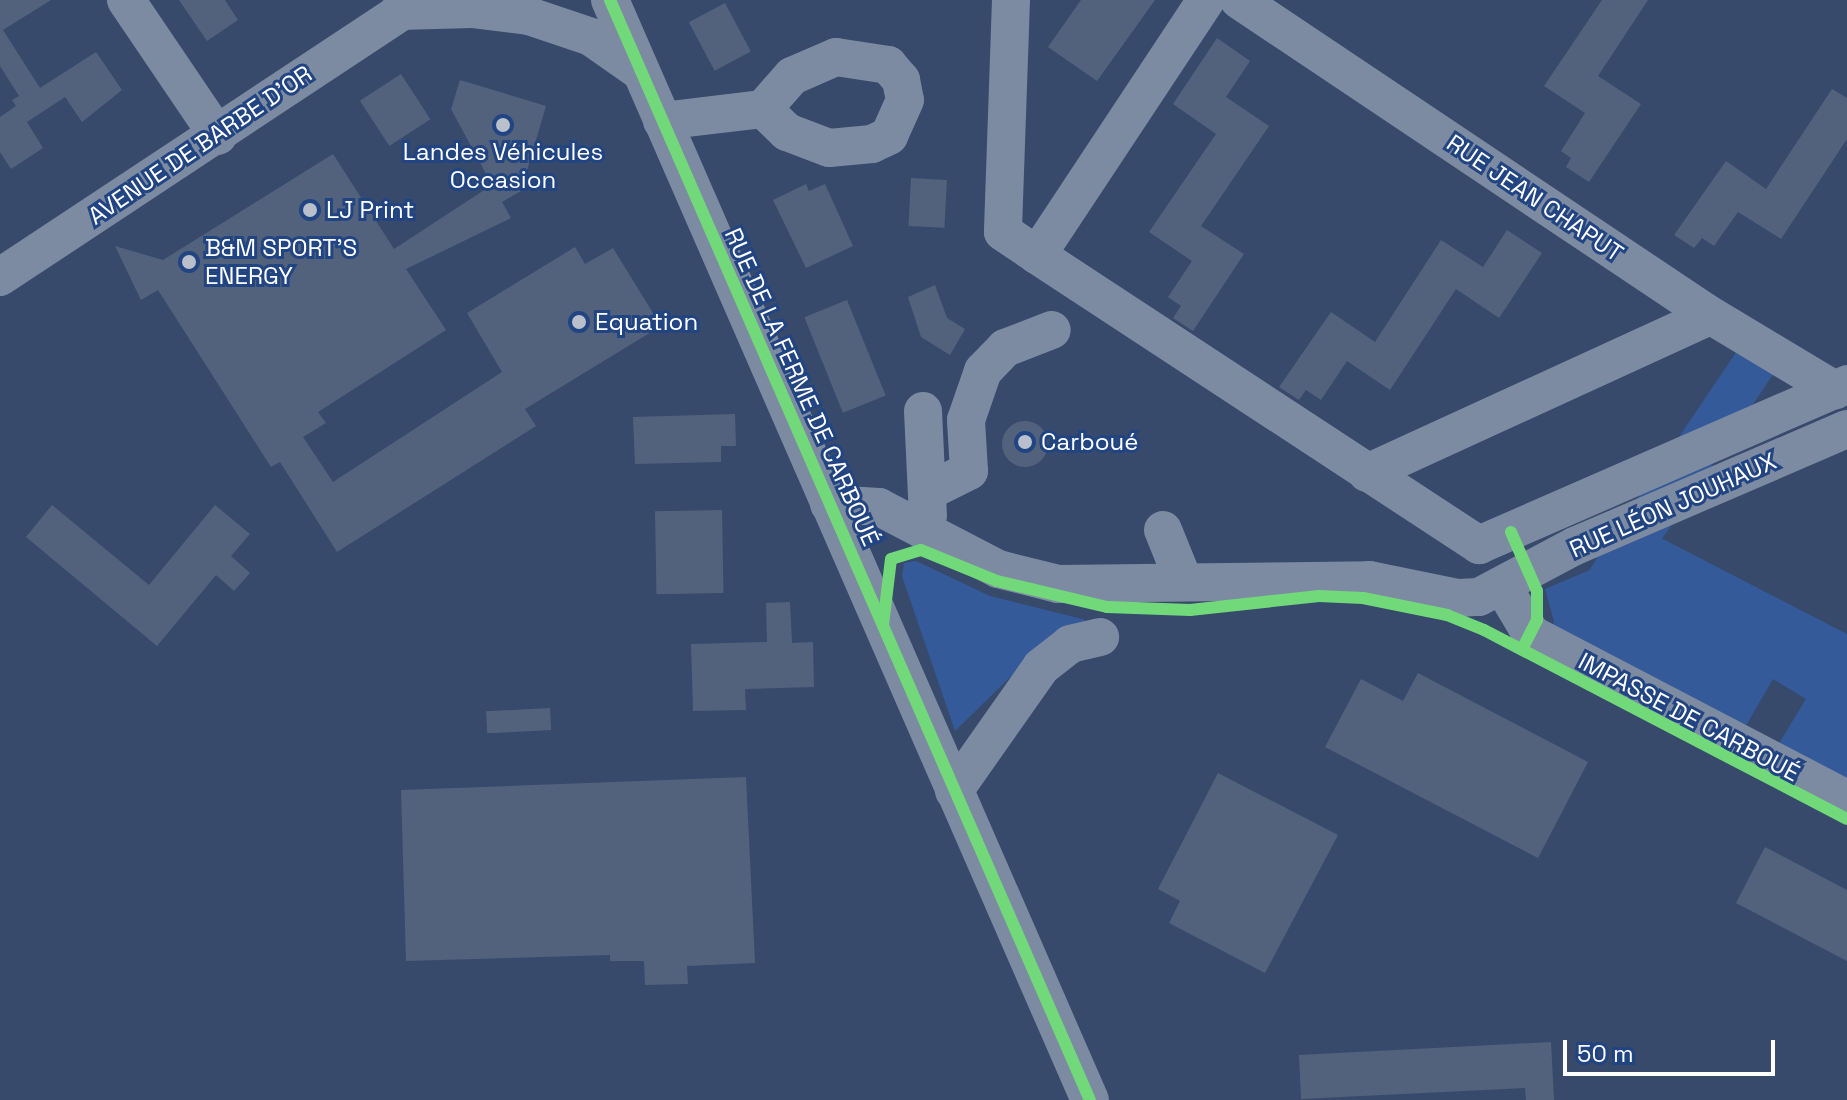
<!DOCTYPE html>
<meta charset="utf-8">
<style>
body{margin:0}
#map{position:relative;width:1847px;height:1100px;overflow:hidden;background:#374a6c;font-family:"Space Grotesk",sans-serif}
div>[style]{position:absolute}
.green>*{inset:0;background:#355a99;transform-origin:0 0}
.building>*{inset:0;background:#52627d;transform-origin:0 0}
.round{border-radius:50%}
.minor>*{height:38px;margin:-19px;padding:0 19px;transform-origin:19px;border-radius:19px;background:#7d8ba2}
.cycleway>*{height:12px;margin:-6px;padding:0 6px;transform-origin:6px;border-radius:6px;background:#71d979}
.dots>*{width:22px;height:22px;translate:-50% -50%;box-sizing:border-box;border:4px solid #214482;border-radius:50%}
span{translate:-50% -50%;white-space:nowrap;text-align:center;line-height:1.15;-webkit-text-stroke:6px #214482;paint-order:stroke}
.street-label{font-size:24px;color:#fff}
.poi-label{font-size:24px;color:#fff}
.left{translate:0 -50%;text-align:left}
.scale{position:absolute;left:1563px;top:1040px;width:212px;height:36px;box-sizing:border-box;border:4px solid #fff;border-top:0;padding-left:10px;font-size:24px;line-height:28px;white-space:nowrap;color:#fff;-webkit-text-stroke:6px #214482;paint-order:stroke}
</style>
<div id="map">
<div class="green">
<i style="left:1741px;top:345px;width:43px;height:347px;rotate:34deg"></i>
<i style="clip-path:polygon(1663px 539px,1847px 634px,1847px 781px,1778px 745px,1806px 699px,1773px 679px,1744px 729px,1555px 625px,1545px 589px)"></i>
<i style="clip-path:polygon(916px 561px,990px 596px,1086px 620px,1039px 649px,955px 731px,902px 576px,904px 563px)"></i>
</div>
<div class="building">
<i style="clip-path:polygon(0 0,51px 0,3px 30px,40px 88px,96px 52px,122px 90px,82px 122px,65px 97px,27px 122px,43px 148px,11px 169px,0 152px,0 117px,16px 106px,12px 100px,19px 96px,0 66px)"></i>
<i style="clip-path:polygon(179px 0,225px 0,238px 20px,207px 41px)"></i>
<i style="clip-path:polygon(1081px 0,1155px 0,1097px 81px,1048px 47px)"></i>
<i style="clip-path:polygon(1602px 0,1648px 0,1598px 76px,1641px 104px,1589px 182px,1566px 167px,1571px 158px,1561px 151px,1585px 113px,1544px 86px)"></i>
<i style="left:725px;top:3px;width:55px;height:41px;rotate:62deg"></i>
<i style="clip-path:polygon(1217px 38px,1250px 61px,1226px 97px,1269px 126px,1201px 226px,1244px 254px,1193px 331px,1173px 318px,1181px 306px,1168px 297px,1192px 261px,1149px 232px,1216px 134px,1173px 104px)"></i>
<i style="left:401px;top:74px;width:54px;height:49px;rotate:57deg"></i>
<i style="clip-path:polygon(460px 80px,546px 106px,521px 191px,502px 202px,511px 218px,406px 269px,446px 330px,318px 412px,326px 423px,303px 437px,333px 482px,502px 372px,467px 313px,575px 247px,585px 264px,613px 248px,661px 326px,525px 409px,536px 426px,337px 552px,280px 462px,271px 467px,158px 290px,141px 300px,115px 246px,163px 260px,333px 154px,394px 249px,492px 185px,451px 109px)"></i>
<i style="clip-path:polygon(1832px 89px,1847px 98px,1847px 139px,1781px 239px,1738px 212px,1714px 246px,1702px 238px,1694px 248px,1674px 235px,1726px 161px,1766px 189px)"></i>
<i style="left:911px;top:178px;width:36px;height:48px;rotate:3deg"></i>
<i style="clip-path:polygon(806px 184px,809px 191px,825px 184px,853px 246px,806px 268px,773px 200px)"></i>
<i style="clip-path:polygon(1507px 230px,1542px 253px,1499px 318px,1456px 289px,1390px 390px,1347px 361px,1321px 400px,1306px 390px,1299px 400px,1279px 387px,1331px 312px,1375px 342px,1441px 240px,1483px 267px)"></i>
<i style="clip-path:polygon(935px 285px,947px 318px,965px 329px,950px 355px,921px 337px,908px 297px)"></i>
<i style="left:847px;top:300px;width:103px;height:46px;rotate:68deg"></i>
<i style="clip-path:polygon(735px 414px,736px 446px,721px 446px,721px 462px,635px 464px,633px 417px)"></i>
<i class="round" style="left:1002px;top:421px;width:46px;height:46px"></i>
<i style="clip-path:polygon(52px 505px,149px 585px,215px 505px,250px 534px,231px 556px,250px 573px,234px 591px,216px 575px,157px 646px,26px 537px)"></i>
<i style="left:722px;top:510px;width:83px;height:67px;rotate:89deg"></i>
<i style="clip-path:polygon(790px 602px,792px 643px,813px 642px,814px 687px,745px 689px,746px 710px,693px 711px,691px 644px,767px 642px,766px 603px)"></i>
<i style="clip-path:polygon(1418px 673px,1588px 762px,1538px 858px,1325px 747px,1361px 679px,1403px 701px)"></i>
<i style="left:550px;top:708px;width:22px;height:64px;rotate:87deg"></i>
<i style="clip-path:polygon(1218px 773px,1338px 835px,1265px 973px,1169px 923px,1180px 901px,1158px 889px)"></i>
<i style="clip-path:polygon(746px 777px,755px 963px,687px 966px,688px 984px,645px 985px,644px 961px,610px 961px,610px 955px,406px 961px,401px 790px)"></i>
<i style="clip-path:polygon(1765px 847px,1847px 890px,1847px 961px,1736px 903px)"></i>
<i style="clip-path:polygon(1551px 1042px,1554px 1100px,1526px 1100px,1525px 1088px,1301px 1099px,1299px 1055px)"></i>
</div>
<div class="minor">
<i style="left:126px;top:0;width:164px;rotate:55.9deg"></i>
<i style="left:610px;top:0;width:1200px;rotate:66.43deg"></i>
<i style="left:1011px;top:0;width:232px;rotate:92deg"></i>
<i style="left:1003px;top:232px;width:41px;rotate:34.1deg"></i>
<i style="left:1206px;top:0;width:306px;rotate:123.5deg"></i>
<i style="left:1037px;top:255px;width:529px;rotate:33.27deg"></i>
<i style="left:1479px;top:545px;width:402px;rotate:-23.6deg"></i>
<i style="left:1239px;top:0;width:561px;rotate:33.8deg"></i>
<i style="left:1705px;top:312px;width:152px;rotate:31deg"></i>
<i style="left:399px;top:11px;width:73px;rotate:-1.6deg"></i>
<i style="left:472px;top:9px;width:57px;rotate:7deg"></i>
<i style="left:529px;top:16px;width:65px;rotate:18.7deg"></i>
<i style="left:591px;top:37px;width:61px;rotate:35deg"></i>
<i style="left:662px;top:121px;width:102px;rotate:-6.8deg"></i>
<i style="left:763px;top:109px;width:44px;rotate:-48.7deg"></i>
<i style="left:792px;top:76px;width:48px;rotate:-23.4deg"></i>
<i style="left:836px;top:57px;width:53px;rotate:8.7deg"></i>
<i style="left:888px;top:65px;width:20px;rotate:49deg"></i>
<i style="left:901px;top:80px;width:20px;rotate:79deg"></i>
<i style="left:905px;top:100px;width:39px;rotate:114deg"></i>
<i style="left:889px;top:136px;width:19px;rotate:155deg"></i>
<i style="left:872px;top:144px;width:43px;rotate:174.7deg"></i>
<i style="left:829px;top:148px;width:45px;rotate:-159.1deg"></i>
<i style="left:787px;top:132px;width:33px;rotate:-136deg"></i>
<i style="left:0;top:277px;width:502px;rotate:-33.47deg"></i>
<i style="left:923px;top:411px;width:105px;rotate:87.3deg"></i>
<i style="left:1367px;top:473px;width:377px;rotate:-24.6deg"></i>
<i style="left:927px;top:492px;width:47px;rotate:-26.6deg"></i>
<i style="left:969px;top:471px;width:51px;rotate:-93.4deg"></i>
<i style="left:966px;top:420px;width:52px;rotate:-70.9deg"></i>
<i style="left:983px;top:371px;width:32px;rotate:-46deg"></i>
<i style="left:1005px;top:348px;width:50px;rotate:-21deg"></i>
<i style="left:829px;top:504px;width:50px;rotate:3.4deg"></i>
<i style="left:879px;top:507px;width:134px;rotate:27.5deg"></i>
<i style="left:998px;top:569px;width:62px;rotate:14deg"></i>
<i style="left:1058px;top:584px;width:312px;rotate:-0.7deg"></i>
<i style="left:1370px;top:580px;width:90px;rotate:11.6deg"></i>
<i style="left:1458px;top:598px;width:21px;rotate:-3deg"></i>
<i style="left:1479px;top:597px;width:109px;rotate:-28deg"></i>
<i style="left:1575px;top:546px;width:296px;rotate:-23.3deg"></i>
<i style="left:1163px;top:530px;width:56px;rotate:68deg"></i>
<i style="left:1503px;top:587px;width:55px;rotate:59.2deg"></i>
<i style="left:1531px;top:634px;width:356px;rotate:27.6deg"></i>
<i style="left:954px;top:791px;width:151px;rotate:-54.9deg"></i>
<i style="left:1041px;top:667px;width:37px;rotate:-38deg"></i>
<i style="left:1070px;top:644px;width:31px;rotate:-13deg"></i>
</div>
<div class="cycleway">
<i style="left:610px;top:0;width:1200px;rotate:66.43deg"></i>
<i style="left:1511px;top:532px;width:64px;rotate:66.2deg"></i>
<i style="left:1537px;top:591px;width:29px;rotate:90deg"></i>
<i style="left:1537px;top:620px;width:31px;rotate:117deg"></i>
<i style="left:883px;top:625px;width:66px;rotate:-83.1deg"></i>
<i style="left:891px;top:559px;width:31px;rotate:-17deg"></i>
<i style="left:921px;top:550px;width:82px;rotate:22.2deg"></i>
<i style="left:997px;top:581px;width:113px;rotate:13.3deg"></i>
<i style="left:1107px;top:607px;width:83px;rotate:2.1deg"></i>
<i style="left:1190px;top:610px;width:130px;rotate:-6.2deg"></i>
<i style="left:1319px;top:596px;width:44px;rotate:2.6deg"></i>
<i style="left:1363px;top:598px;width:86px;rotate:11.4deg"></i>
<i style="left:1447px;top:615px;width:40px;rotate:22deg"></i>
<i style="left:1484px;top:630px;width:409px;rotate:27.5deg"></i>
</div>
<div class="dots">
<i style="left:503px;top:125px;background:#b9c0cc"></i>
<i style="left:310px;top:210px;background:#b9c0cc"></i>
<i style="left:189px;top:262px;background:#b9c0cc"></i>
<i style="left:579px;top:322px;background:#b9c0cc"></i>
<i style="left:1025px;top:442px;background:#b9c0cc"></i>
</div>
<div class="street-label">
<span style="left:200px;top:145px;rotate:-34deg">AVENUE DE BARBE D'OR</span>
<span style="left:1535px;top:198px;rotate:34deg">RUE JEAN CHAPUT</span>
<span style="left:802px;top:387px;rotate:66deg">RUE DE LA FERME DE CARBOUÉ</span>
<span style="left:1673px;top:505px;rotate:-24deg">RUE LÉON JOUHAUX</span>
<span style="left:1689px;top:717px;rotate:28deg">IMPASSE DE CARBOUÉ</span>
</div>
<div class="poi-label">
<span style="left:503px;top:166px">Landes Véhicules<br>Occasion</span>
<span class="left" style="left:326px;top:210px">LJ Print</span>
<span class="left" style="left:205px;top:262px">B&amp;M SPORT'S<br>ENERGY</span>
<span class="left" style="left:595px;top:322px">Equation</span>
<span class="left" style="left:1041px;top:442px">Carboué</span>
</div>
<div class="scale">50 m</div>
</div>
